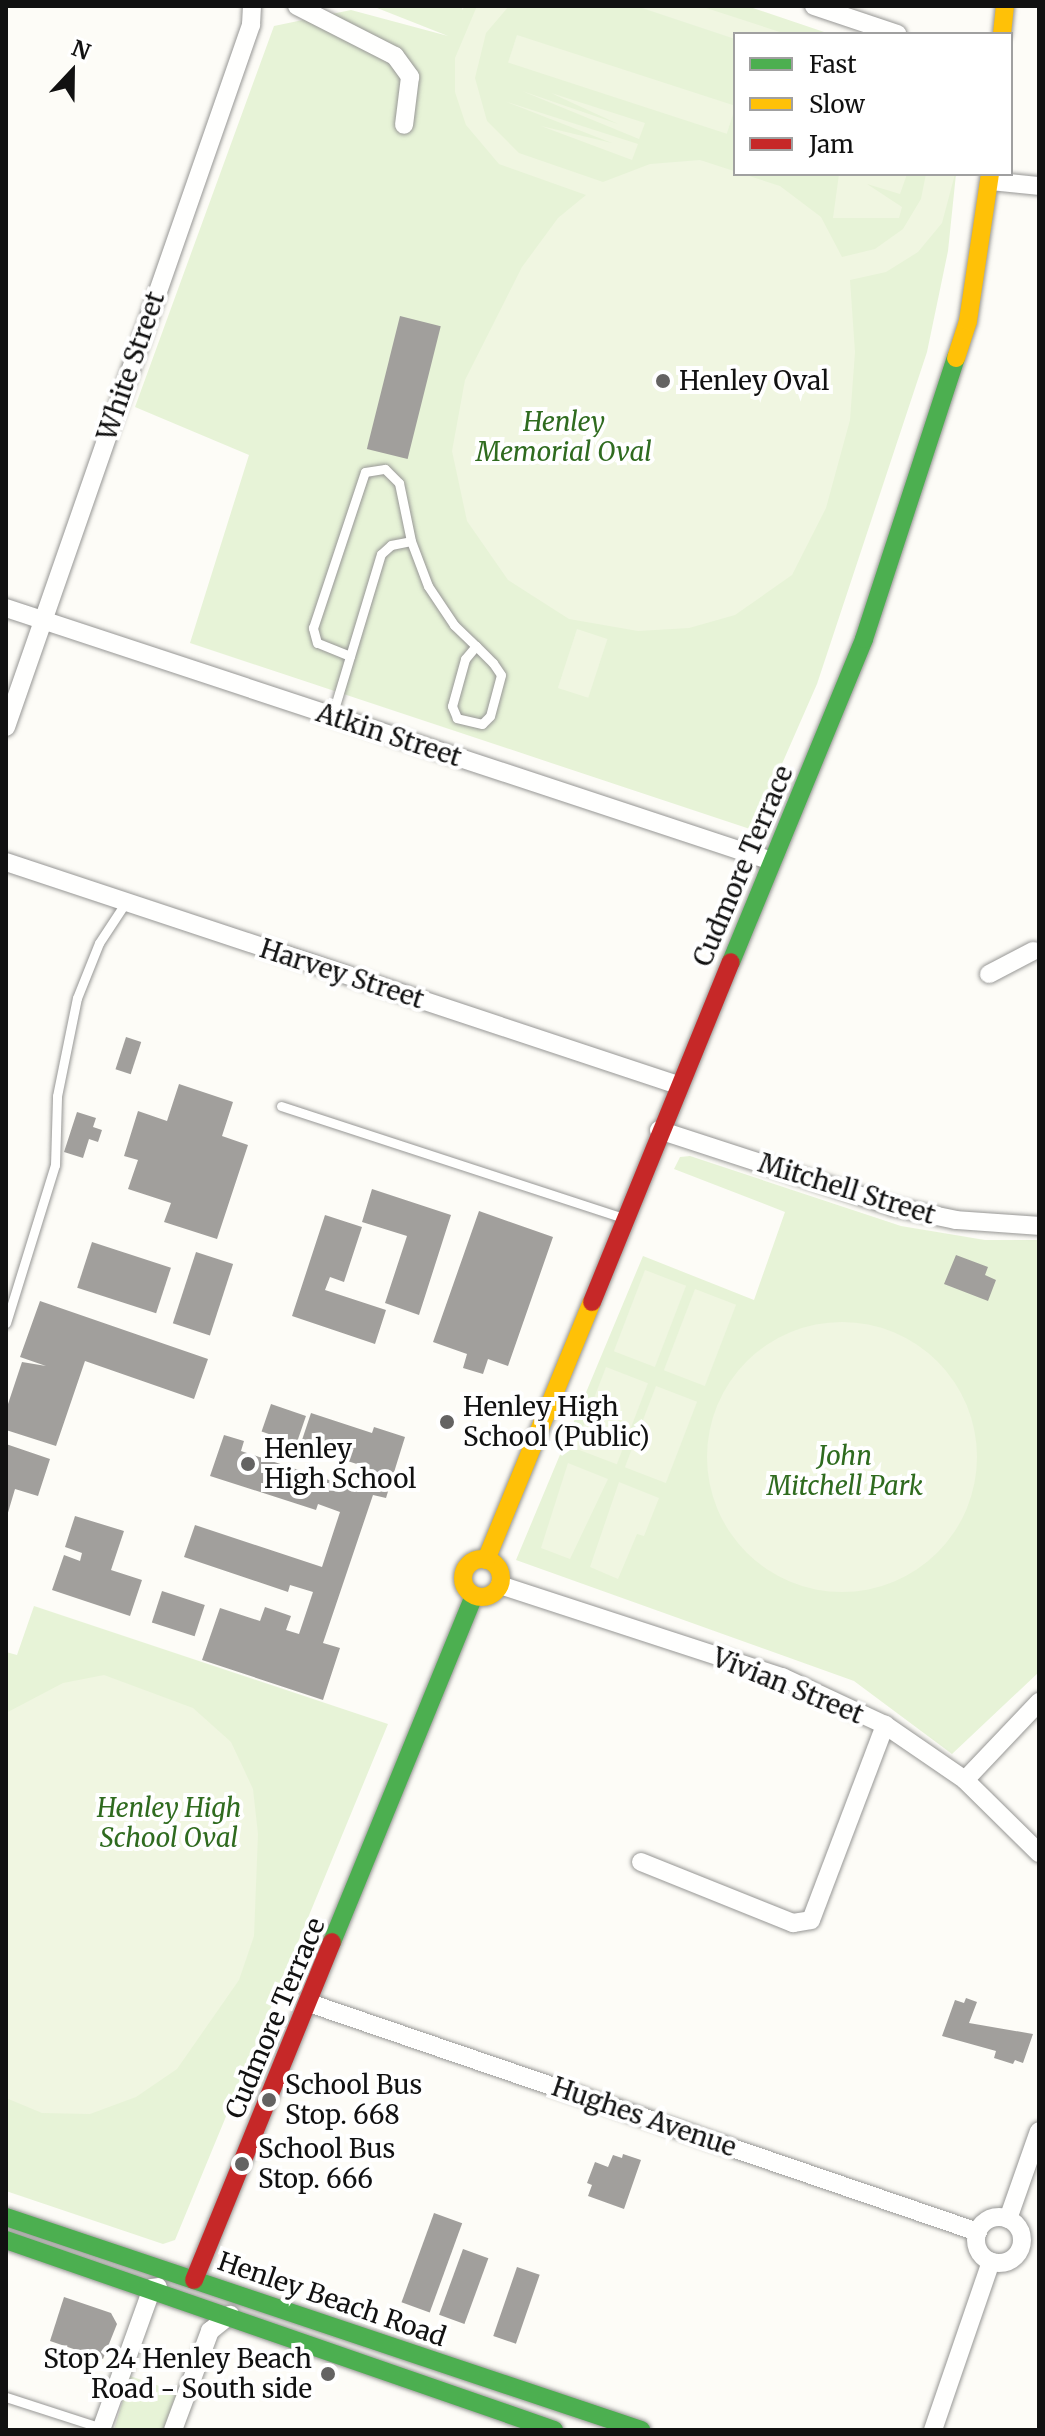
<!DOCTYPE html>
<style>
body{margin:0}
#map{position:relative;width:1045px;height:2436px;overflow:hidden;background:#fdfcf7;font-family:Merriweather,serif}
div>[style]{position:absolute}
.green>*{inset:0;background:#e7f3d7}
.pitch>*{inset:0;background:#f0f6e1;transform-origin:0 0}
.round{border-radius:50%}
.building>*{inset:0;background:#a19f9c;transform-origin:0 0}
.roads{filter:drop-shadow(0 0 2px #979795) drop-shadow(0 0 2px #979795)}
.lane>*{height:9px;margin:-4.5px;padding:0 4.5px;transform-origin:4.5px;border-radius:4.5px;background:#fffffe}
.street>*{height:18px;margin:-9px;padding:0 9px;transform-origin:9px;border-radius:9px;background:#fffffe}
.street>.ring{margin:-9px;padding:0;box-sizing:content-box;background:none;border:18px solid #fffffe;border-radius:50%}
.fast>*{height:18px;margin:-9px;padding:0 9px;transform-origin:9px;border-radius:9px;background:#4caf50}
.slow>*{height:18px;margin:-9px;padding:0 9px;transform-origin:9px;border-radius:9px;background:#ffc107}
.slow>.ring{margin:-9px;padding:0;box-sizing:content-box;background:none;border:18px solid #ffc107;border-radius:50%}
.jam>*{height:18px;margin:-9px;padding:0 9px;transform-origin:9px;border-radius:9px;background:#c62828}
.dots>*{width:22px;height:22px;translate:-50% -50%;box-sizing:border-box;border:4px solid #fff;border-radius:50%}
span{translate:-50% -50%;white-space:nowrap;text-align:center;line-height:1.15;-webkit-text-stroke:8px #fff;paint-order:stroke}
.street-label{font-size:26px;color:#111}
.poi-label{font-size:26px;color:#111}
.left{translate:0 -50%;text-align:left}
.right{translate:-100% -50%;text-align:right}
.park-label{font-size:26px;color:#2f6b1f;font-style:italic}
.frame{position:absolute;inset:0;border:8px solid #111;pointer-events:none}
.legend{position:absolute;left:733px;top:32px;width:280px;height:144px;box-sizing:border-box;background:#fff;border:2px solid #a0a0a0;margin:0;padding:10px 14px;list-style:none;font-size:24px;color:#111}
.legend li{display:flex;align-items:center;gap:16px;height:40px}
.legend b{width:40px;border:2px solid #a0a0a0}
.north{position:absolute;left:32px;top:32px;width:80px;height:80px;-webkit-text-stroke:6px #fff;paint-order:stroke;rotate:22deg;font-size:22px;font-weight:700;line-height:32px;text-align:center;color:#111}
.north::after{content:'';display:block;margin:auto;width:28px;height:36px;background:#111;clip-path:polygon(50% 0,100% 100%,50% 72%,0 100%)}
</style>
<div id="map">
<div class="green">
<i style="clip-path:polygon(372px 6px,463px 6px,462px 10px,465px 6px,747px 6px,830px 34px,735px 34px,735px 174px,956px 174px,948px 251px,927px 352px,817px 684px,753px 830px,190px 643px,249px 455px,135px 407px,274px 26px,351px 10px,448px 36px)"></i>
<i style="clip-path:polygon(690px 1156px,901px 1226px,985px 1240px,1039px 1240px,1039px 1672px,952px 1754px,854px 1681px,516px 1560px,643px 1256px,754px 1300px,785px 1212px,674px 1169px,680px 1157px)"></i>
<i style="clip-path:polygon(34px 1606px,388px 1724px,175px 2240px,163px 2244px,6px 2191px,6px 1652px,17px 1655px)"></i>
<i style="clip-path:polygon(130px 2376px,177px 2392px,163px 2430px,114px 2430px)"></i>
</div>
<div class="pitch">
<i style="clip-path:polygon(477px 6px,509px 6px,486px 33px,475px 78px,487px 121px,519px 153px,603px 182px,650px 164px,700px 160px,780px 186px,821px 217px,842px 257px,875px 249px,903px 229px,921px 199px,926px 174px,955px 174px,942px 223px,918px 252px,886px 272px,850px 280px,855px 352px,850px 420px,826px 508px,792px 575px,735px 615px,689px 628px,638px 631px,569px 619px,508px 580px,467px 521px,452px 451px,465px 380px,522px 267px,558px 218px,586px 195px,499px 164px,466px 125px,455px 92px,455px 58px)"></i>
<i style="clip-path:polygon(636px 6px,700px 6px,786px 34px,735px 34px,735px 39px)"></i>
<i style="left:517px;top:35px;width:230px;height:29px;rotate:18deg"></i>
<i style="clip-path:polygon(522px 91px,618px 124px,551px 93px,645px 123px,639px 139px)"></i>
<i style="clip-path:polygon(504px 101px,638px 144px,632px 160px,541px 126px,612px 143px)"></i>
<i style="clip-path:polygon(839px 174px,907px 174px,900px 194px,867px 184px,902px 207px,899px 218px,833px 218px)"></i>
<i style="left:577px;top:629px;width:32px;height:62px;rotate:18deg"></i>
<i style="left:645px;top:1270px;width:44px;height:87px;rotate:21deg"></i>
<i style="left:695px;top:1289px;width:44px;height:87px;rotate:21deg"></i>
<i class="round" style="left:707px;top:1322px;width:270px;height:270px"></i>
<i style="left:606px;top:1367px;width:45px;height:87px;rotate:21deg"></i>
<i style="left:656px;top:1386px;width:44px;height:87px;rotate:21deg"></i>
<i style="clip-path:polygon(568px 1463px,608px 1479px,570px 1559px,541px 1548px)"></i>
<i style="clip-path:polygon(619px 1482px,659px 1498px,644px 1536px,637px 1534px,618px 1579px,590px 1567px)"></i>
<i style="clip-path:polygon(104px 1675px,193px 1708px,231px 1742px,253px 1789px,258px 1834px,254px 1936px,239px 1980px,177px 2069px,136px 2097px,90px 2114px,42px 2113px,6px 2098px,6px 1713px,63px 1683px)"></i>
</div>
<div class="building">
<i style="left:400px;top:316px;width:42px;height:137px;rotate:14deg"></i>
<i style="left:126px;top:1037px;width:16px;height:34px;rotate:18deg"></i>
<i style="clip-path:polygon(179px 1084px,233px 1102px,222px 1136px,248px 1145px,217px 1239px,164px 1222px,171px 1203px,128px 1189px,138px 1160px,124px 1156px,138px 1111px,167px 1121px)"></i>
<i style="clip-path:polygon(77px 1112px,96px 1118px,93px 1127px,102px 1130px,98px 1142px,89px 1139px,83px 1158px,64px 1152px)"></i>
<i style="clip-path:polygon(372px 1189px,451px 1215px,419px 1315px,385px 1303px,407px 1236px,362px 1222px)"></i>
<i style="clip-path:polygon(479px 1211px,553px 1237px,508px 1366px,488px 1359px,483px 1374px,463px 1368px,467px 1354px,433px 1342px)"></i>
<i style="clip-path:polygon(325px 1215px,362px 1227px,344px 1282px,330px 1277px,325px 1290px,386px 1310px,375px 1344px,292px 1316px)"></i>
<i style="left:92px;top:1242px;width:83px;height:48px;rotate:18deg"></i>
<i style="left:196px;top:1252px;width:39px;height:75px;rotate:18deg"></i>
<i style="clip-path:polygon(956px 1255px,988px 1267px,985px 1275px,996px 1280px,988px 1301px,944px 1284px)"></i>
<i style="clip-path:polygon(40px 1301px,208px 1359px,194px 1399px,85px 1361px,56px 1446px,6px 1430px,6px 1410px,22px 1362px,46px 1366px,20px 1357px)"></i>
<i style="left:271px;top:1404px;width:37px;height:29px;rotate:19deg"></i>
<i style="clip-path:polygon(311px 1413px,372px 1433px,374px 1427px,405px 1437px,386px 1498px,373px 1495px,323px 1643px,340px 1648px,323px 1700px,202px 1660px,220px 1608px,260px 1621px,265px 1607px,291px 1616px,286px 1630px,299px 1634px,313px 1592px,290px 1585px,288px 1592px,184px 1557px,195px 1525px,322px 1567px,340px 1512px,318px 1504px,316px 1510px,210px 1476px,224px 1435px,244px 1441px,241px 1451px,353px 1488px,360px 1465px,300px 1446px)"></i>
<i style="clip-path:polygon(6px 1444px,50px 1459px,38px 1496px,15px 1489px,7px 1516px)"></i>
<i style="clip-path:polygon(75px 1516px,124px 1531px,111px 1570px,142px 1580px,130px 1616px,52px 1590px,64px 1555px,80px 1561px,82px 1553px,65px 1547px)"></i>
<i style="left:162px;top:1591px;width:45px;height:33px;rotate:18deg"></i>
<i style="clip-path:polygon(966px 1998px,977px 2002px,969px 2023px,1033px 2034px,1023px 2063px,1015px 2060px,1013px 2064px,994px 2058px,996px 2051px,942px 2036px,955px 2000px,964px 2003px)"></i>
<i style="clip-path:polygon(623px 2154px,641px 2160px,624px 2209px,588px 2196px,592px 2185px,587px 2183px,595px 2162px,608px 2167px,613px 2155px,622px 2158px)"></i>
<i style="left:434px;top:2213px;width:30px;height:95px;rotate:20deg"></i>
<i style="left:463px;top:2249px;width:27px;height:70px;rotate:20deg"></i>
<i style="left:517px;top:2267px;width:24px;height:73px;rotate:19deg"></i>
<i style="clip-path:polygon(64px 2297px,111px 2313px,117px 2324px,103px 2359px,50px 2341px)"></i>
</div>
<div class="roads">
<div class="lane">
<i style="left:350px;top:656px;width:35px;rotate:-158deg"></i>
<i style="left:317px;top:643px;width:16px;rotate:-105deg"></i>
<i style="left:313px;top:628px;width:164px;rotate:-71.6deg"></i>
<i style="left:365px;top:472px;width:20px;rotate:-9deg"></i>
<i style="left:385px;top:469px;width:20px;rotate:45deg"></i>
<i style="left:399px;top:483px;width:59px;rotate:78.3deg"></i>
<i style="left:332px;top:716px;width:169px;rotate:-73.2deg"></i>
<i style="left:381px;top:554px;width:13px;rotate:-42deg"></i>
<i style="left:391px;top:545px;width:20px;rotate:-11deg"></i>
<i style="left:411px;top:541px;width:48px;rotate:69.3deg"></i>
<i style="left:428px;top:586px;width:47px;rotate:56.3deg"></i>
<i style="left:454px;top:625px;width:30px;rotate:44deg"></i>
<i style="left:476px;top:646px;width:24px;rotate:45deg"></i>
<i style="left:493px;top:663px;width:14px;rotate:56deg"></i>
<i style="left:501px;top:675px;width:42px;rotate:105deg"></i>
<i style="left:490px;top:716px;width:11px;rotate:135deg"></i>
<i style="left:482px;top:724px;width:26px;rotate:-167deg"></i>
<i style="left:457px;top:718px;width:13px;rotate:-113deg"></i>
<i style="left:452px;top:706px;width:49px;rotate:-74.5deg"></i>
<i style="left:465px;top:659px;width:17px;rotate:-50deg"></i>
<i style="left:281px;top:1106px;width:361px;rotate:18.1deg"></i>
<i style="left:6px;top:1323px;width:165px;rotate:-72.8deg"></i>
<i style="left:55px;top:1165px;width:69px;rotate:-88.3deg"></i>
<i style="left:57px;top:1096px;width:100px;rotate:-78.5deg"></i>
<i style="left:77px;top:998px;width:59px;rotate:-68.2deg"></i>
<i style="left:99px;top:943px;width:49px;rotate:-56.6deg"></i>
<i style="left:6px;top:2397px;width:101px;rotate:17.9deg"></i>
</div>
<div class="street">
<i style="left:297px;top:6px;width:110px;rotate:27deg"></i>
<i style="left:395px;top:56px;width:26px;rotate:54deg"></i>
<i style="left:410px;top:77px;width:48px;rotate:97.1deg"></i>
<i style="left:814px;top:6px;width:88px;rotate:18.6deg"></i>
<i style="left:990px;top:181px;width:49px;rotate:5.8deg"></i>
<i style="left:6px;top:608px;width:807px;rotate:18.28deg"></i>
<i style="left:6px;top:727px;width:744px;rotate:-70.76deg"></i>
<i style="left:251px;top:25px;width:19px;rotate:-87deg"></i>
<i style="left:6px;top:862px;width:708px;rotate:18.36deg"></i>
<i style="left:989px;top:974px;width:50px;rotate:-27.6deg"></i>
<i style="left:659px;top:1130px;width:247px;rotate:18.1deg"></i>
<i style="left:894px;top:1207px;width:63px;rotate:11.8deg"></i>
<i style="left:956px;top:1220px;width:83px;rotate:4.1deg"></i>
<i style="left:500px;top:1585px;width:297px;rotate:18.1deg"></i>
<i style="left:782px;top:1677px;width:114px;rotate:25deg"></i>
<i style="left:885px;top:1725px;width:97px;rotate:34.5deg"></i>
<i style="left:965px;top:1780px;width:104px;rotate:44.6deg"></i>
<i style="left:965px;top:1780px;width:108px;rotate:-46.5deg"></i>
<i style="left:641px;top:1862px;width:164px;rotate:21.9deg"></i>
<i style="left:793px;top:1923px;width:18px;rotate:-9deg"></i>
<i style="left:811px;top:1920px;width:209px;rotate:-69.2deg"></i>
<i style="left:309px;top:2003px;width:707px;rotate:18.9deg"></i>
<i class="ring" style="left:976px;top:2217px;width:28px;height:28px"></i>
<i style="left:1008px;top:2219px;width:93px;rotate:-70.6deg"></i>
<i style="left:101px;top:2430px;width:151px;rotate:-70.2deg"></i>
<i style="left:152px;top:2288px;width:6px;rotate:-9deg"></i>
<i style="left:173px;top:2430px;width:106px;rotate:-69.5deg"></i>
<i style="left:210px;top:2331px;width:26px;rotate:-39deg"></i>
<i style="left:933px;top:2430px;width:178px;rotate:-71deg"></i>
</div>
<div class="fast">
<i style="left:731px;top:962px;width:349px;rotate:-67.6deg"></i>
<i style="left:864px;top:639px;width:296px;rotate:-71.9deg"></i>
<i style="left:332px;top:1942px;width:374px;rotate:-67.7deg"></i>
<i style="left:6px;top:2217px;width:670px;rotate:18.54deg"></i>
<i style="left:6px;top:2240px;width:580px;rotate:19.12deg"></i>
</div>
<div class="slow">
<i style="left:1002px;top:34px;width:28px;rotate:-84deg"></i>
<i style="left:956px;top:358px;width:39px;rotate:-72deg"></i>
<i style="left:968px;top:321px;width:149px;rotate:-81.5deg"></i>
<i class="ring" style="left:463px;top:1559px;width:20px;height:20px"></i>
<i style="left:486px;top:1560px;width:279px;rotate:-67.7deg"></i>
</div>
<div class="jam">
<i style="left:592px;top:1302px;width:367px;rotate:-67.8deg"></i>
<i style="left:194px;top:2280px;width:365px;rotate:-67.8deg"></i>
</div>
</div>
<div class="dots">
<i style="left:663px;top:381px;background:#646362"></i>
<i style="left:447px;top:1422px;background:#646362"></i>
<i style="left:248px;top:1464px;background:#646362"></i>
<i style="left:269px;top:2100px;background:#646362"></i>
<i style="left:242px;top:2164px;background:#646362"></i>
<i style="left:328px;top:2374px;background:#646362"></i>
</div>
<div class="street-label">
<span style="left:131px;top:366px;rotate:-71deg">White Street</span>
<span style="left:389px;top:735px;rotate:18deg">Atkin Street</span>
<span style="left:743px;top:866px;rotate:-67deg">Cudmore Terrace</span>
<span style="left:342px;top:974px;rotate:18deg">Harvey Street</span>
<span style="left:847px;top:1189px;rotate:17deg">Mitchell Street</span>
<span style="left:788px;top:1686px;rotate:22deg">Vivian Street</span>
<span style="left:275px;top:2018px;rotate:-67deg">Cudmore Terrace</span>
<span style="left:644px;top:2117px;rotate:19deg">Hughes Avenue</span>
<span style="left:332px;top:2299px;rotate:19deg">Henley Beach Road</span>
</div>
<div class="poi-label">
<span class="left" style="left:679px;top:381px">Henley Oval</span>
<span class="left" style="left:463px;top:1422px">Henley High<br>School (Public)</span>
<span class="left" style="left:264px;top:1464px">Henley<br>High School</span>
<span class="left" style="left:285px;top:2100px">School Bus<br>Stop. 668</span>
<span class="left" style="left:258px;top:2164px">School Bus<br>Stop. 666</span>
<span class="right" style="left:312px;top:2374px">Stop 24 Henley Beach<br>Road - South side</span>
</div>
<div class="park-label">
<span style="left:564px;top:437px">Henley<br>Memorial Oval</span>
<span style="left:845px;top:1471px">John<br>Mitchell Park</span>
<span style="left:169px;top:1823px">Henley High<br>School Oval</span>
</div>
<div class="frame"></div>
<ul class="legend">
<li><b style="height:10px;background:#4caf50"></b>Fast</li>
<li><b style="height:10px;background:#ffc107"></b>Slow</li>
<li><b style="height:10px;background:#c62828"></b>Jam</li>
</ul>
<div class="north">N</div>
</div>
